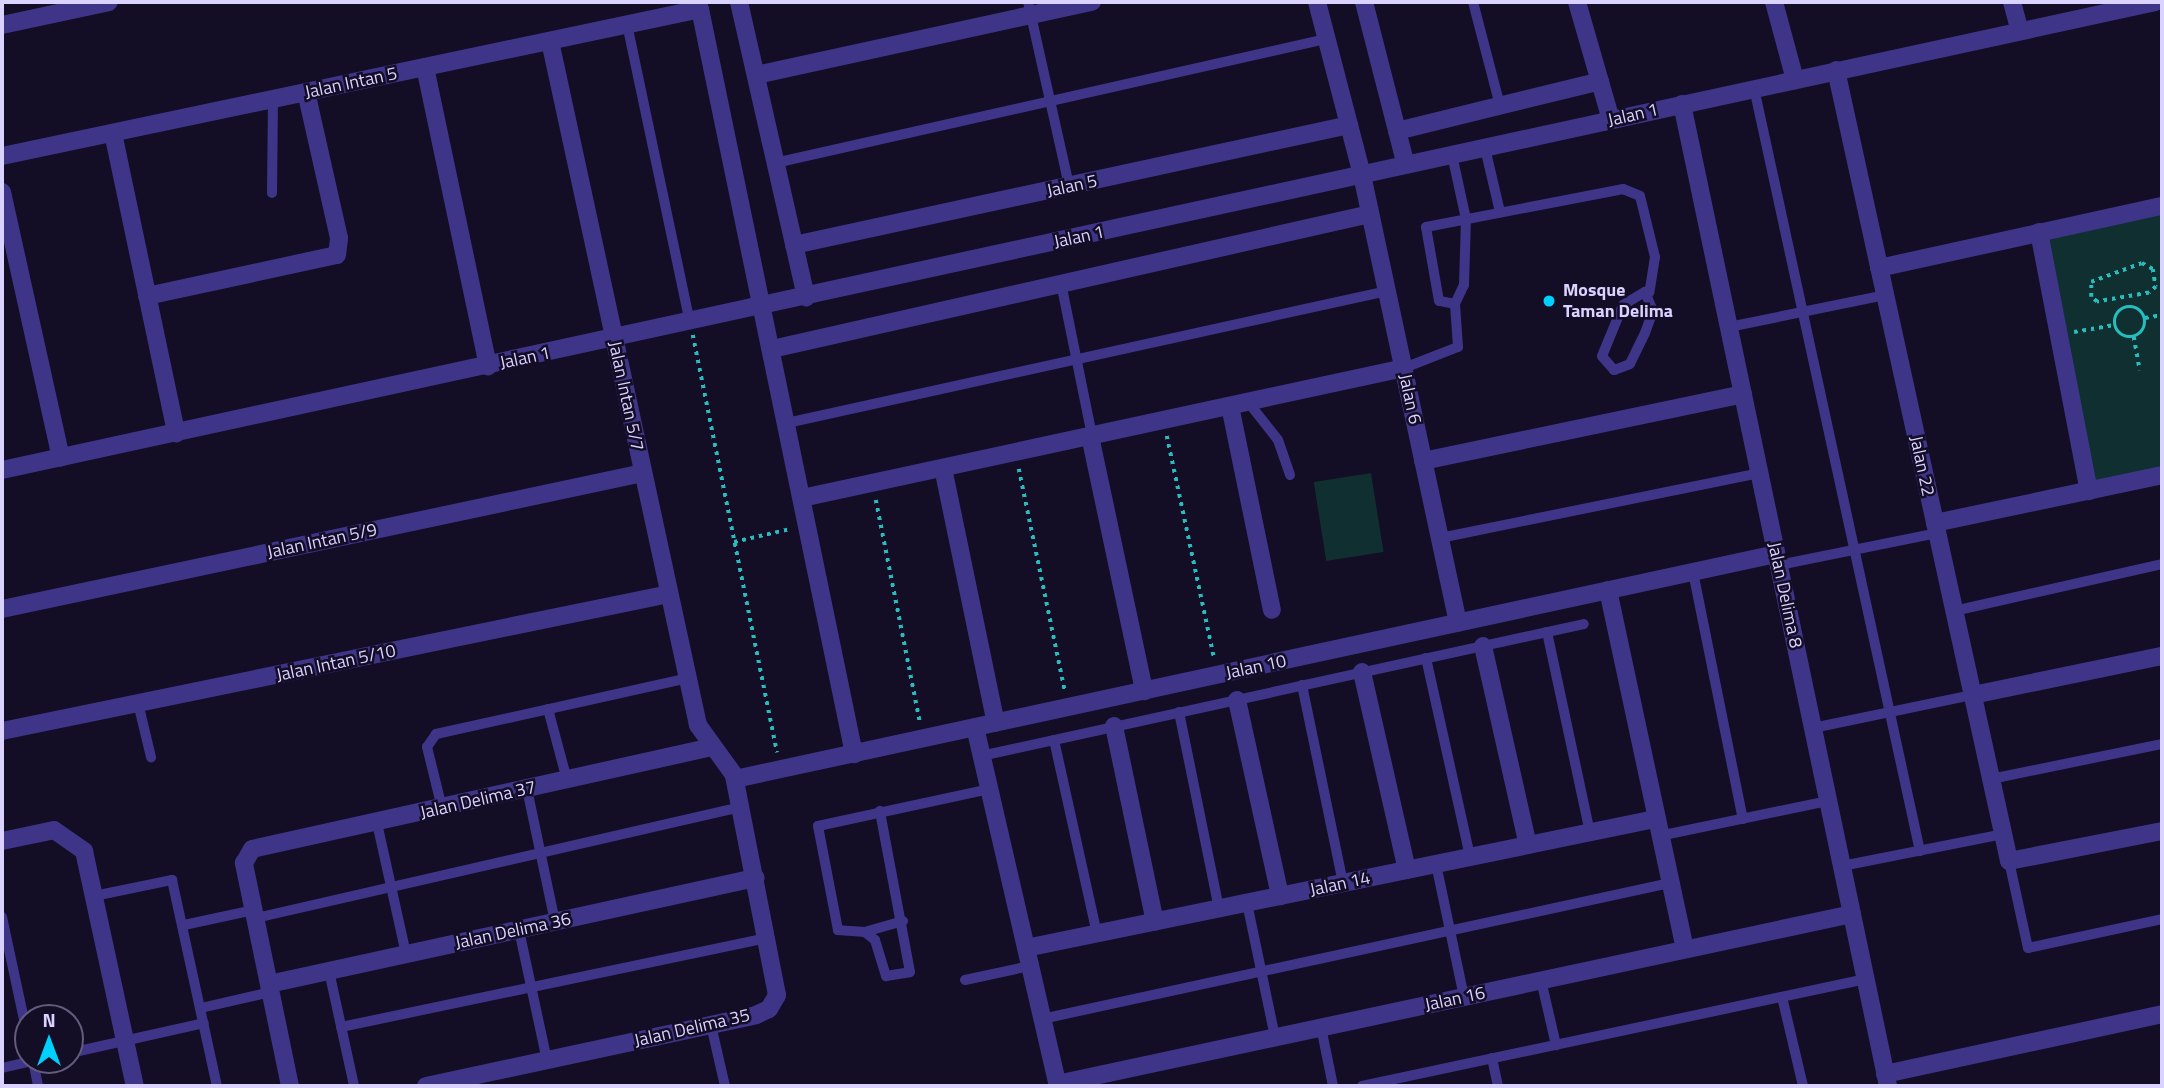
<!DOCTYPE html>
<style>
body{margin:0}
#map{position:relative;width:2164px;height:1088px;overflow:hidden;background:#130d26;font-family:"Titillium Web",sans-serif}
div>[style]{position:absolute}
.green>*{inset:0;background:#102f30;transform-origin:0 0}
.path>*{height:3.5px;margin-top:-1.75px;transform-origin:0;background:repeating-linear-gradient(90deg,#27bcbe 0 3.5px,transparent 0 8.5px)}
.path>.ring{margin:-1.75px;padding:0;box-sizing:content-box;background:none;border:3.5px solid #27bcbe;border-radius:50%}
.lane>*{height:10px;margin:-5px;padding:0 5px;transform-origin:5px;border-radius:5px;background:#3e3588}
.street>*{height:18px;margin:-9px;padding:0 9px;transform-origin:9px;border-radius:9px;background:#3e3588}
.dots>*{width:19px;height:19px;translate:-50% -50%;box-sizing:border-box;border:4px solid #130d26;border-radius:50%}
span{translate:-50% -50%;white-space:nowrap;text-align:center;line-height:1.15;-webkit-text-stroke:5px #130d26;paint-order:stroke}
.street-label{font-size:18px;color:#dad2ff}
.poi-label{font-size:18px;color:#dad2ff;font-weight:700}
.left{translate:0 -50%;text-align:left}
.frame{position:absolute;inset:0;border:4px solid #dad2ff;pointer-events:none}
.north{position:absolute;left:14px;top:1004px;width:70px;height:70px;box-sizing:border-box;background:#130d26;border:2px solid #635c7d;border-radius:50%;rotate:0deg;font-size:19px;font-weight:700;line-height:28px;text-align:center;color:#dad2ff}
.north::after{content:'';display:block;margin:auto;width:24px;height:32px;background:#00d0fd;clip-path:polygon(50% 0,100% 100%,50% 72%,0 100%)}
</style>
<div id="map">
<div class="green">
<i style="clip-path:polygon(2162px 209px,2162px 469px,2090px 485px,2044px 237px)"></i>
<i style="left:1371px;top:473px;width:80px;height:58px;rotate:81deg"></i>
</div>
<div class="path">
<i style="left:2142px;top:263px;width:13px;rotate:29deg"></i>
<i style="left:2153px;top:269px;width:18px;rotate:81deg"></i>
<i style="left:2156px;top:287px;width:9px;rotate:139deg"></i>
<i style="left:2149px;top:293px;width:53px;rotate:170.2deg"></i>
<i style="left:2097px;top:302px;width:8px;rotate:-140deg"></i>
<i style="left:2091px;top:297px;width:15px;rotate:-90deg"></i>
<i style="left:2091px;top:282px;width:54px;rotate:-20.4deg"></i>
<i class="ring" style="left:2115px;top:307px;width:26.5px;height:26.5px"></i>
<i style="left:2145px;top:318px;width:17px;rotate:-10deg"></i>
<i style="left:2074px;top:332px;width:41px;rotate:-9.9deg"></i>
<i style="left:693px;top:335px;width:426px;rotate:78.6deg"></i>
<i style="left:2134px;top:337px;width:34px;rotate:80deg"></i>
<i style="left:1167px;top:436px;width:227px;rotate:78deg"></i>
<i style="left:1019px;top:469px;width:227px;rotate:78.3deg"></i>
<i style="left:876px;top:500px;width:227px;rotate:78.8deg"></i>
<i style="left:734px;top:542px;width:57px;rotate:-13.1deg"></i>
</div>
<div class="lane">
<i style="left:1028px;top:2px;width:189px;rotate:77.4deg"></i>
<i style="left:1473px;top:2px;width:107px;rotate:75.4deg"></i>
<i style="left:627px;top:24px;width:306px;rotate:78.1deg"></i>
<i style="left:1754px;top:88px;width:781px;rotate:77.73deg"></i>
<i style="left:1485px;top:148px;width:66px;rotate:76.8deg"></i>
<i style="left:775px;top:163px;width:565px;rotate:-12.68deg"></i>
<i style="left:272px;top:193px;width:94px;rotate:-89.4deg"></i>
<i style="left:1061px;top:283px;width:155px;rotate:78.5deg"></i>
<i style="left:1645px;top:292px;width:21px;rotate:67deg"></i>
<i style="left:1653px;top:311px;width:23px;rotate:110deg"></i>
<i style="left:1645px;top:333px;width:34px;rotate:116deg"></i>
<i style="left:1630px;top:364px;width:17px;rotate:159deg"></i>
<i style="left:1614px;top:370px;width:18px;rotate:-131deg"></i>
<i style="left:1602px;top:356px;width:55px;rotate:-67.6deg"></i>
<i style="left:1623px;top:305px;width:26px;rotate:-31deg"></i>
<i style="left:1455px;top:304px;width:16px;rotate:-169deg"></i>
<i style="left:1439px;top:301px;width:75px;rotate:-100deg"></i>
<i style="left:1426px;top:227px;width:201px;rotate:-10.9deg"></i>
<i style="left:1623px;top:189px;width:18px;rotate:22deg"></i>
<i style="left:1640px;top:196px;width:63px;rotate:76.2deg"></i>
<i style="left:1655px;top:257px;width:36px;rotate:99deg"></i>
<i style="left:1729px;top:327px;width:159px;rotate:-11.6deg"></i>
<i style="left:1404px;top:368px;width:58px;rotate:-21.3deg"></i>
<i style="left:1458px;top:347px;width:43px;rotate:-94deg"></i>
<i style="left:1455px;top:304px;width:21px;rotate:-65deg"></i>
<i style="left:1464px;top:285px;width:66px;rotate:-88.3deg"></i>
<i style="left:1466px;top:219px;width:66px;rotate:-102.3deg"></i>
<i style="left:1248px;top:402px;width:48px;rotate:51.7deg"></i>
<i style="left:1278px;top:440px;width:37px;rotate:71deg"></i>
<i style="left:787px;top:423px;width:614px;rotate:-12.41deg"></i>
<i style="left:1440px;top:538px;width:327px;rotate:-11.5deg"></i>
<i style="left:1779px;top:565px;width:161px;rotate:-11.4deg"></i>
<i style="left:1693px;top:572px;width:252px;rotate:78.6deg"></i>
<i style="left:1954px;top:611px;width:213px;rotate:-12.7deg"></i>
<i style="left:1547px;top:632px;width:206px;rotate:77.9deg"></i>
<i style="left:1426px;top:658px;width:204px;rotate:77.5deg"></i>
<i style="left:1302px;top:685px;width:202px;rotate:78.3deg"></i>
<i style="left:138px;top:703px;width:56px;rotate:76.5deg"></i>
<i style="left:548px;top:709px;width:73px;rotate:75deg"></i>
<i style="left:1179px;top:712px;width:201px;rotate:78.5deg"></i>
<i style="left:1813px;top:728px;width:163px;rotate:-11.7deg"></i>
<i style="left:1054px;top:740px;width:199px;rotate:77.5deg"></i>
<i style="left:981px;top:756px;width:617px;rotate:-12.35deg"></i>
<i style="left:1991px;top:779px;width:175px;rotate:-11.6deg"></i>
<i style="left:527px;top:789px;width:136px;rotate:78.1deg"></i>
<i style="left:442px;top:808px;width:63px;rotate:-103.8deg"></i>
<i style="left:427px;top:747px;width:16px;rotate:-55deg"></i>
<i style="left:436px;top:734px;width:258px;rotate:-12.5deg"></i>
<i style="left:377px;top:823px;width:134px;rotate:77.5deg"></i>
<i style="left:1659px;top:836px;width:173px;rotate:-11.7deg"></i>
<i style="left:2009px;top:861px;width:89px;rotate:77.7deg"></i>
<i style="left:2028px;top:948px;width:137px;rotate:-12.2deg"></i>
<i style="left:1436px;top:864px;width:136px;rotate:78.1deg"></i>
<i style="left:1842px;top:866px;width:164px;rotate:-11.2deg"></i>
<i style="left:94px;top:896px;width:80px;rotate:-11.6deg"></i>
<i style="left:172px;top:880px;width:211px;rotate:77.7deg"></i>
<i style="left:1247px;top:903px;width:137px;rotate:78.2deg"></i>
<i style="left:2px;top:917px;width:124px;rotate:77.9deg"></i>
<i style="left:256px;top:918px;width:499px;rotate:-12.9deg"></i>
<i style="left:903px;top:921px;width:40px;rotate:164deg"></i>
<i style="left:865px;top:932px;width:27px;rotate:-176deg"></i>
<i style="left:838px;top:930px;width:106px;rotate:-100.9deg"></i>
<i style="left:818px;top:826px;width:175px;rotate:-12.2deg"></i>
<i style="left:184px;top:925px;width:72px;rotate:-12.1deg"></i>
<i style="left:519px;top:930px;width:134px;rotate:77.9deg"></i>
<i style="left:865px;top:932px;width:13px;rotate:39deg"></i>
<i style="left:875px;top:940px;width:38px;rotate:73deg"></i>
<i style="left:886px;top:976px;width:24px;rotate:-9deg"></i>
<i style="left:910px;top:972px;width:164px;rotate:-100.6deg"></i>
<i style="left:329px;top:971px;width:118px;rotate:77.7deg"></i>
<i style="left:965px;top:980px;width:66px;rotate:-12.2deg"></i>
<i style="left:1541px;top:980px;width:67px;rotate:77deg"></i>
<i style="left:1782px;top:997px;width:91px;rotate:76.7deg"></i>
<i style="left:201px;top:1008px;width:72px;rotate:-12.9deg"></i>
<i style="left:1042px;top:1019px;width:643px;rotate:-12.22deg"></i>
<i style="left:711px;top:1025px;width:63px;rotate:77.1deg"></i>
<i style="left:341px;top:1027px;width:436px;rotate:-11.8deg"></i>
<i style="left:1321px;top:1027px;width:60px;rotate:78.5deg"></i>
<i style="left:70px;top:1053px;width:137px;rotate:-12.6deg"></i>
<i style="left:1492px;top:1058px;width:29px;rotate:78deg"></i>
<i style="left:33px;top:1060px;width:26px;rotate:79deg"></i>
<i style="left:2px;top:1068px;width:37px;rotate:-13deg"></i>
<i style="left:1362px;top:1086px;width:515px;rotate:-11.99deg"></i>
</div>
<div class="street">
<i style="left:739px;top:2px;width:303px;rotate:77.2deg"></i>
<i style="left:1317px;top:2px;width:179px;rotate:75.4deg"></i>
<i style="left:1362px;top:175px;width:458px;rotate:77.9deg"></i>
<i style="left:1364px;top:2px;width:168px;rotate:75.6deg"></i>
<i style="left:1577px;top:2px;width:123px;rotate:73.9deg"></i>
<i style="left:1774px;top:2px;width:81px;rotate:74.9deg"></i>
<i style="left:2012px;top:2px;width:30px;rotate:75deg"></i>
<i style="left:2px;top:25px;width:109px;rotate:-12.1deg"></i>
<i style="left:425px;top:67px;width:306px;rotate:78.1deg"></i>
<i style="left:1836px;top:70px;width:810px;rotate:77.66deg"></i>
<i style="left:2009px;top:861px;width:156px;rotate:-11.1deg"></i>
<i style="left:756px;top:75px;width:344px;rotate:-12.3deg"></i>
<i style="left:1682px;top:104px;width:1003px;rotate:78.15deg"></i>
<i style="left:1397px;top:131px;width:209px;rotate:-13.8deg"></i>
<i style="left:113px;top:133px;width:307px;rotate:78.1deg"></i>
<i style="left:2px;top:156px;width:713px;rotate:-11.89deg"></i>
<i style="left:700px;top:9px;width:761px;rotate:78.32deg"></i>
<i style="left:2px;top:192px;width:272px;rotate:77.5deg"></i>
<i style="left:2039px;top:232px;width:264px;rotate:79.1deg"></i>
<i style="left:794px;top:245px;width:568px;rotate:-12.2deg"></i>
<i style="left:1879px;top:268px;width:290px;rotate:-12.4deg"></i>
<i style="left:147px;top:296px;width:194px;rotate:-12.2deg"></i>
<i style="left:337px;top:255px;width:17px;rotate:-83deg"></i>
<i style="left:339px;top:238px;width:150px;rotate:-102.7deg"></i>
<i style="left:772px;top:349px;width:613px;rotate:-12.72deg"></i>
<i style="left:1230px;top:406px;width:208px;rotate:78.4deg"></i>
<i style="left:1090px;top:436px;width:261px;rotate:78deg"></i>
<i style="left:1423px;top:461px;width:327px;rotate:-11.8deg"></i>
<i style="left:943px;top:468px;width:260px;rotate:78.3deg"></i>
<i style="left:2px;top:470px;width:2204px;rotate:-12.26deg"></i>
<i style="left:802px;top:498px;width:616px;rotate:-12.19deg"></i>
<i style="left:1935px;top:523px;width:232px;rotate:-11.9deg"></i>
<i style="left:1608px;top:590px;width:367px;rotate:77.9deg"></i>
<i style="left:2px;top:609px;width:655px;rotate:-11.98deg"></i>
<i style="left:1483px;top:646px;width:204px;rotate:77.3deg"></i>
<i style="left:1362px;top:672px;width:203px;rotate:77.2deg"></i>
<i style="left:1973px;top:695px;width:193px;rotate:-11.7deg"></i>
<i style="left:1237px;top:700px;width:201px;rotate:77.6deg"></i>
<i style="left:1114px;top:726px;width:200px;rotate:78.2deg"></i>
<i style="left:975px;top:727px;width:368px;rotate:77deg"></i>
<i style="left:2px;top:731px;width:681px;rotate:-11.61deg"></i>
<i style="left:735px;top:779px;width:1065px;rotate:-12.2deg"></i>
<i style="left:2px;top:841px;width:53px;rotate:-11.9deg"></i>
<i style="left:54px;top:830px;width:37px;rotate:35deg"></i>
<i style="left:84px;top:851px;width:240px;rotate:77.8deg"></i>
<i style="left:1026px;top:948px;width:642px;rotate:-11.59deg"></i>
<i style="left:269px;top:984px;width:498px;rotate:-12.3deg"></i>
<i style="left:1885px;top:1074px;width:283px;rotate:-12.2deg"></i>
<i style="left:1057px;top:1084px;width:813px;rotate:-12.07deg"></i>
<i style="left:290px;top:1086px;width:228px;rotate:-101.7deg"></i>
<i style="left:244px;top:863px;width:16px;rotate:-60deg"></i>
<i style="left:252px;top:849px;width:471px;rotate:-12.5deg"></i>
<i style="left:426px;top:1086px;width:338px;rotate:-12.1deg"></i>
<i style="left:756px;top:1015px;width:14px;rotate:-25deg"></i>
<i style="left:769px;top:1009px;width:16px;rotate:-60deg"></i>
<i style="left:777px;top:995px;width:224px;rotate:-101.1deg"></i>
<i style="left:734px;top:775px;width:62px;rotate:-125.8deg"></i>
<i style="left:698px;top:725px;width:700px;rotate:-102.21deg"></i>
</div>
<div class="dots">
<i style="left:1549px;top:301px;background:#00d0fd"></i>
</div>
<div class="street-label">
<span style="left:351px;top:83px;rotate:-12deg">Jalan Intan 5</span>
<span style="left:1633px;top:115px;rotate:-13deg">Jalan 1</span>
<span style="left:1072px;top:186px;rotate:-12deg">Jalan 5</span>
<span style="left:1079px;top:237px;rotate:-12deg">Jalan 1</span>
<span style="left:525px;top:358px;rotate:-12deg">Jalan 1</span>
<span style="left:626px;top:396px;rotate:78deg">Jalan Intan 5/7</span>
<span style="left:1410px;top:399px;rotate:78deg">Jalan 6</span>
<span style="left:1922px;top:466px;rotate:78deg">Jalan 22</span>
<span style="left:322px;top:541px;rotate:-12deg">Jalan Intan 5/9</span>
<span style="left:1785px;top:595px;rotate:78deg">Jalan Delima 8</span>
<span style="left:336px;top:663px;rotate:-12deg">Jalan Intan 5/10</span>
<span style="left:1256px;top:667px;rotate:-12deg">Jalan 10</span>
<span style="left:478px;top:800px;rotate:-13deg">Jalan Delima 37</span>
<span style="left:1340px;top:884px;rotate:-12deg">Jalan 14</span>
<span style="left:513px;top:931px;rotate:-12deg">Jalan Delima 36</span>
<span style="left:1455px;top:999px;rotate:-12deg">Jalan 16</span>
<span style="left:692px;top:1028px;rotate:-13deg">Jalan Delima 35</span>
</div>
<div class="poi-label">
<span class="left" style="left:1563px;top:301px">Mosque<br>Taman Delima</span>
</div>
<div class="frame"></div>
<div class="north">N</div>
</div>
